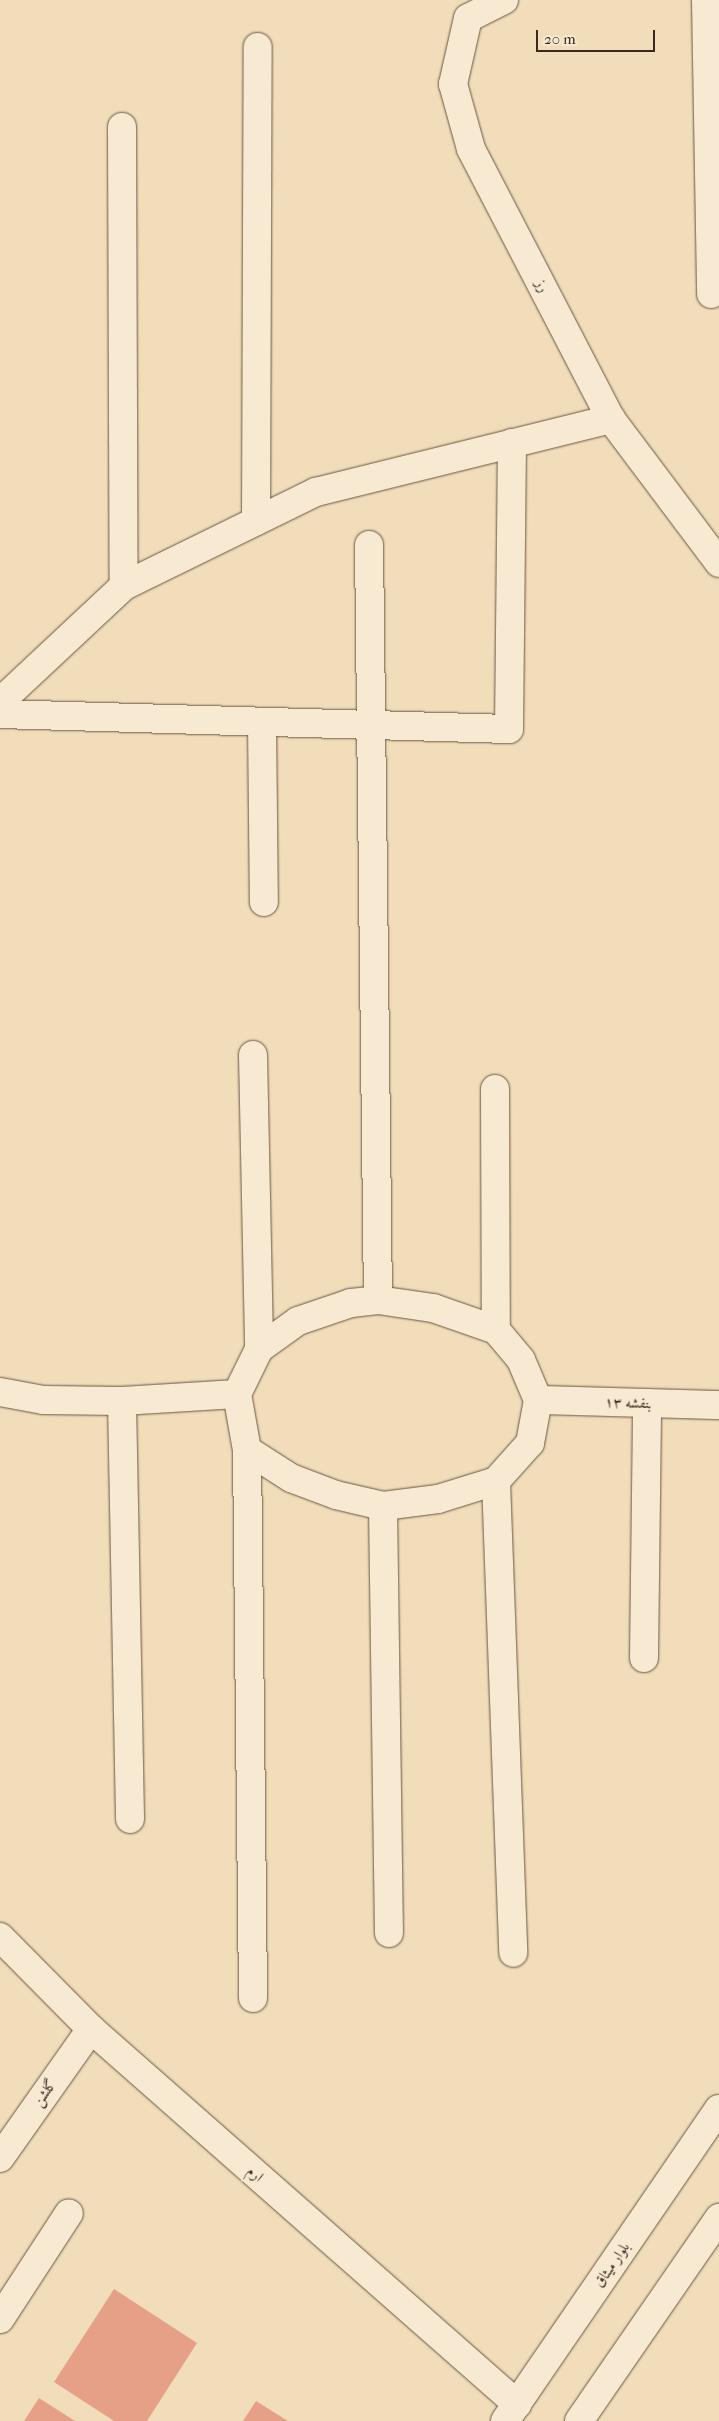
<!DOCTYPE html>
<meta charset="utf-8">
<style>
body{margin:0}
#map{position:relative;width:719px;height:2421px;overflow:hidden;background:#f2ddba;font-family:"IM FELL French Canon",Amiri,serif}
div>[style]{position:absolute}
.building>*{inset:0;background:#e7a088}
.roads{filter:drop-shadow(0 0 1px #695643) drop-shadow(0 0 1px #695643)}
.street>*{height:28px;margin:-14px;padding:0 14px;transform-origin:14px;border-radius:14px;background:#f7e9d2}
.secondary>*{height:28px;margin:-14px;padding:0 14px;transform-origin:14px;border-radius:14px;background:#f7e9d2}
span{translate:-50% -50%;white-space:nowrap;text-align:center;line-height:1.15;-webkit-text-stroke:4px #f7e9d2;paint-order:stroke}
.street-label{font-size:15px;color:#3b291b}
.scale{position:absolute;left:536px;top:30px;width:119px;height:22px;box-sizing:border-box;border:2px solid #3b291b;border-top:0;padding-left:6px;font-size:15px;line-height:18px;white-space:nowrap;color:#3b291b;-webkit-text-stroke:4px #f7e9d2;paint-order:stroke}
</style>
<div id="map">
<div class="building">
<i style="clip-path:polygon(114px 2289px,197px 2343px,147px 2421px,114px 2421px,54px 2382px)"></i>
<i style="clip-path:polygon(39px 2398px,75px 2421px,24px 2421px)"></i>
<i style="clip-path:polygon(256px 2401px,288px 2421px,243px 2421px)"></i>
</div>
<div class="roads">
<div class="street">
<i style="left:504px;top:0;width:40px;rotate:153.4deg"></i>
<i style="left:468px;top:18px;width:68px;rotate:102.8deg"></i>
<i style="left:453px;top:84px;width:67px;rotate:74.5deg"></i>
<i style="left:471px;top:149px;width:304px;rotate:62.6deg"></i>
<i style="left:611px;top:419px;width:180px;rotate:53.1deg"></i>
<i style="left:706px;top:0;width:294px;rotate:89deg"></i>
<i style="left:122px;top:127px;width:459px;rotate:89.8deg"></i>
<i style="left:256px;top:521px;width:474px;rotate:-89.8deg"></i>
<i style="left:369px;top:545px;width:755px;rotate:89.32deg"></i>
<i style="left:0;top:702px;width:170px;rotate:-43.1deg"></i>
<i style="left:124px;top:586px;width:214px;rotate:-26.1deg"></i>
<i style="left:316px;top:492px;width:304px;rotate:-13.9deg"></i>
<i style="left:0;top:714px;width:509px;rotate:1.69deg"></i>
<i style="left:509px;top:729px;width:286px;rotate:-89.4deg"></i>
<i style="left:262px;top:722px;width:180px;rotate:89.4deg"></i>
<i style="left:253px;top:1055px;width:294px;rotate:88.8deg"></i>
<i style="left:495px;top:1089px;width:241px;rotate:89.8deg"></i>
<i style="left:496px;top:1330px;width:39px;rotate:50deg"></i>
<i style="left:521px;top:1360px;width:43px;rotate:67deg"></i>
<i style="left:538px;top:1400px;width:44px;rotate:100.5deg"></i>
<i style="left:530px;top:1443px;width:51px;rotate:131.8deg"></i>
<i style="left:496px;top:1481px;width:61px;rotate:162.8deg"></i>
<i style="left:438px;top:1499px;width:55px;rotate:172.7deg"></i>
<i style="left:383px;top:1506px;width:48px;rotate:-166.8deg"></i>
<i style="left:336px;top:1495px;width:48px;rotate:-159.3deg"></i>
<i style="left:291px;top:1478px;width:52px;rotate:-147.5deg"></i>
<i style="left:247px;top:1450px;width:57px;rotate:-100.1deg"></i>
<i style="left:237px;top:1394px;width:50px;rotate:-63.9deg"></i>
<i style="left:259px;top:1349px;width:48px;rotate:-35.7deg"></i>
<i style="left:298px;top:1321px;width:56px;rotate:-18.8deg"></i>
<i style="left:351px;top:1303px;width:27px;rotate:-6deg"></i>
<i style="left:378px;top:1300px;width:56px;rotate:8.3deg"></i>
<i style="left:433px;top:1308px;width:67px;rotate:19.2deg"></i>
<i style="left:0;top:1392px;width:44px;rotate:10.5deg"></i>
<i style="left:43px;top:1400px;width:79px;rotate:0.7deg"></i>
<i style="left:122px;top:1401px;width:115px;rotate:-3.5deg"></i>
<i style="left:538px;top:1400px;width:181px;rotate:1.6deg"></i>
<i style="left:122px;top:1401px;width:418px;rotate:88.9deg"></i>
<i style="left:247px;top:1450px;width:548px;rotate:89.37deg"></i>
<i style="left:496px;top:1481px;width:472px;rotate:87.9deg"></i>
<i style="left:383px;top:1506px;width:427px;rotate:89.2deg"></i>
<i style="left:644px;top:1658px;width:255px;rotate:-89.3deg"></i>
<i style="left:0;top:1937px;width:129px;rotate:45.3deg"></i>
<i style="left:91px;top:2029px;width:568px;rotate:41.36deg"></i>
<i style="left:0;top:2158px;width:158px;rotate:-54.8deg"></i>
<i style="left:0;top:2319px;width:126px;rotate:-56.9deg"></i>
</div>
<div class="secondary">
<i style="left:505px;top:2421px;width:378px;rotate:-55.6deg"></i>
<i style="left:579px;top:2421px;width:247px;rotate:-55.4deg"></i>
</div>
</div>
<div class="street-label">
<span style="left:542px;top:286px;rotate:63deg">رز</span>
<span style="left:628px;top:1403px;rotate:2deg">بنفشه ۱۳</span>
<span style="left:45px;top:2093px;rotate:-55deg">گلشن</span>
<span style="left:255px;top:2174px;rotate:41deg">ارم</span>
<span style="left:612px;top:2265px;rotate:-56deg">بلوار میثاق</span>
</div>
<div class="scale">20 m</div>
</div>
